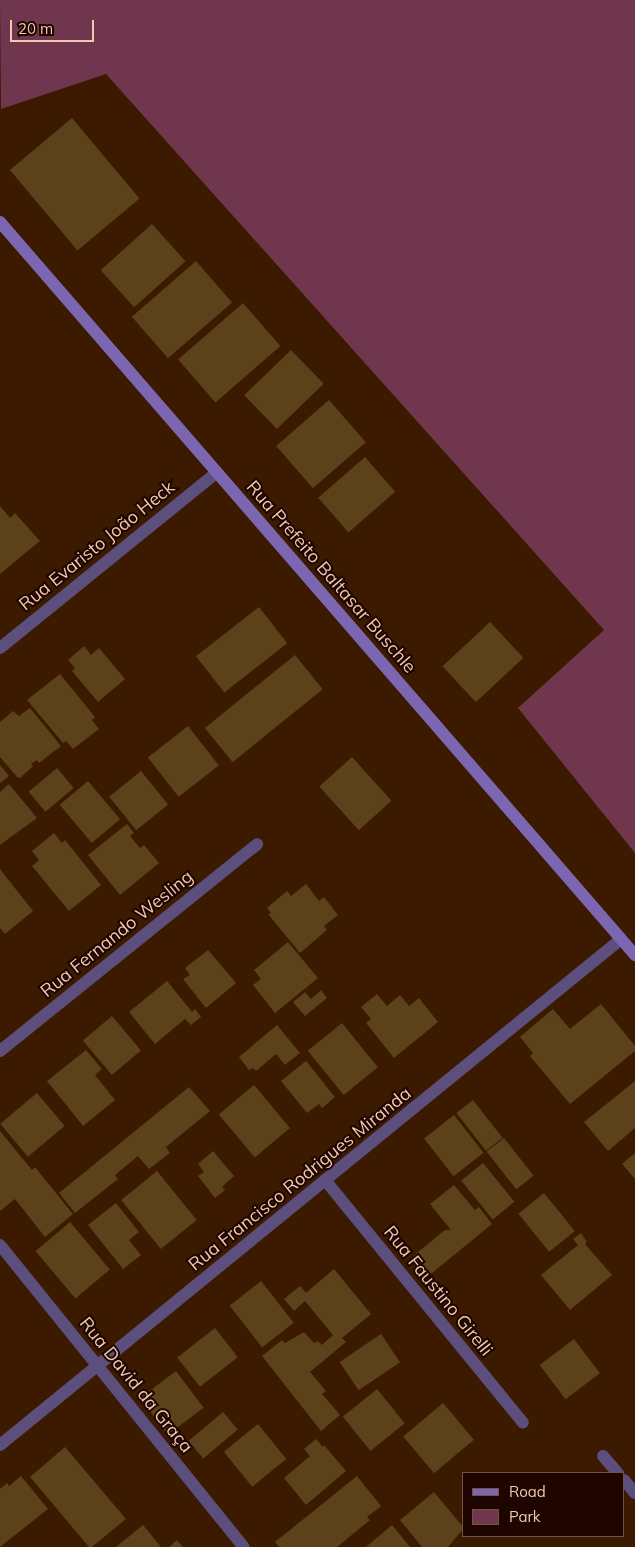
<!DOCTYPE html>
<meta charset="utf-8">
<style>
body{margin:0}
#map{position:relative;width:635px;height:1547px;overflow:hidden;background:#3b1a00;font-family:Mulish,sans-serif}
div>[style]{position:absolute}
.green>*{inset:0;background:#6f364d}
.building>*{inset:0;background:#5c421b;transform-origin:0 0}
.minor>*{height:12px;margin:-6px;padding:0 6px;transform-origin:6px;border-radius:6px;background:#5c4f7e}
.tertiary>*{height:12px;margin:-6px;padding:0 6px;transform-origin:6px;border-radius:6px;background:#5c4f7e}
.secondary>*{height:12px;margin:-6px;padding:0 6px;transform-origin:6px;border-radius:6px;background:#7c66b1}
span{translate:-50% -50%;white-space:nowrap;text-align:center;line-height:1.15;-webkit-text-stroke:4px #1e0500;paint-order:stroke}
.street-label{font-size:18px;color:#efc9b0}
.legend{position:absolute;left:462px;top:1472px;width:162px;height:65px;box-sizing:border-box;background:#1e0500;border:1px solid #725346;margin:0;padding:6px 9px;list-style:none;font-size:15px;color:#efc9b0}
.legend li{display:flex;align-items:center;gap:10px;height:25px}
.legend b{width:25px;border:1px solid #725346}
.scale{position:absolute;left:10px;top:20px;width:84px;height:22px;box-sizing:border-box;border:2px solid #efc9b0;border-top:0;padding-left:6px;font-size:15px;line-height:18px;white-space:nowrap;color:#efc9b0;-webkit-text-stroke:4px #1e0500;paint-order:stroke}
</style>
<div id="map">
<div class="green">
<i style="clip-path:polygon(0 0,635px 0,635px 853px,518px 708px,604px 630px,106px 74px,1px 109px)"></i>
</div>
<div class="building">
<i style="left:72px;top:118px;width:105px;height:81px;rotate:50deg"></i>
<i style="left:152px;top:224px;width:50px;height:69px;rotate:48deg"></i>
<i style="left:196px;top:261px;width:55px;height:85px;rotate:49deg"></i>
<i style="left:243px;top:303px;width:57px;height:86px;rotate:49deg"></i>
<i style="left:291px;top:350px;width:47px;height:65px;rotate:46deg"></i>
<i style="left:329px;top:400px;width:56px;height:70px;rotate:49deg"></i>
<i style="left:365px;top:457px;width:46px;height:62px;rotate:49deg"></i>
<i style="clip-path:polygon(0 506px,10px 518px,15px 513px,40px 541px,0 574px)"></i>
<i style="left:259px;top:607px;width:46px;height:80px;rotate:52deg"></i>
<i style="left:490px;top:622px;width:49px;height:65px;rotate:47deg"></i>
<i style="clip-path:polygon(84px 646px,91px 655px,99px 648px,125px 679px,98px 702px,72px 671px,75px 668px,68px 660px)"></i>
<i style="left:295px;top:655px;width:44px;height:116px;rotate:51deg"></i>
<i style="clip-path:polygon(60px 674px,95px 717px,92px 720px,99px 729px,73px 749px,66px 741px,63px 743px,27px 700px)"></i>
<i style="clip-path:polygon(30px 708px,61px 746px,39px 763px,37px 760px,31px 764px,33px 766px,20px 778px,17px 777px,0 757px,0 722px,13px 711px,19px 716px)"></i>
<i style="left:188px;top:726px;width:50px;height:51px;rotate:52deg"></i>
<i style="left:352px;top:757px;width:59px;height:44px;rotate:48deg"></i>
<i style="clip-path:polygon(0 765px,9px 776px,0 783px)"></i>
<i style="left:57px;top:768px;width:26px;height:37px;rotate:50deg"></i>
<i style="left:141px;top:771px;width:43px;height:41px;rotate:51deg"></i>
<i style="left:88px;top:781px;width:50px;height:37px;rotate:50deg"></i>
<i style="clip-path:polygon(9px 784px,37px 818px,0 845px,0 792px)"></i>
<i style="clip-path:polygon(127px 824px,134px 833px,130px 836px,140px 848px,144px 845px,159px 863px,120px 895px,88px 855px)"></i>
<i style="clip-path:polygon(54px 833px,62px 843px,65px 840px,101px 885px,69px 911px,32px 866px,39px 860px,32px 851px)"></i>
<i style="clip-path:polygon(0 869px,33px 911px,5px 934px,0 928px)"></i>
<i style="clip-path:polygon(306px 884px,319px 901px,324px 897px,338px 915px,324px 926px,327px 930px,300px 953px,268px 914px,271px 913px,267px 908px,287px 891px,291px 896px)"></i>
<i style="clip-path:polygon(288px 942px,318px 978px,275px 1013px,253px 985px,261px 979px,254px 970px)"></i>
<i style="clip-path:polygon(208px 950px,236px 983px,206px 1008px,183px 979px,190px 975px,185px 968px)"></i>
<i style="clip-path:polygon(167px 981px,192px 1012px,195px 1009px,201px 1017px,191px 1025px,185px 1019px,155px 1044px,129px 1012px)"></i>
<i style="clip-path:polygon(321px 990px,327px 998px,305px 1016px,293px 1002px,305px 992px,311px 999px)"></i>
<i style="clip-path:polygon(377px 994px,387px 1006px,400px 995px,409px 1006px,419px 998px,438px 1022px,394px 1058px,366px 1023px,371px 1019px,361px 1007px)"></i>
<i style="clip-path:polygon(601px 1004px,635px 1046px,635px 1051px,570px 1104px,530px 1056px,533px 1053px,520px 1037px,553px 1009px,570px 1029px)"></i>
<i style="left:112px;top:1016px;width:45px;height:38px;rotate:50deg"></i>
<i style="left:342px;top:1023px;width:57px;height:44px;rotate:51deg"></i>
<i style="clip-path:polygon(277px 1025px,300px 1053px,285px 1065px,276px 1054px,256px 1071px,253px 1068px,249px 1070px,239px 1057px)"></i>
<i style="clip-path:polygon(86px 1050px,102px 1069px,95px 1075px,115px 1100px,83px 1126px,47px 1081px)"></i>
<i style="clip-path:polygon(306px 1061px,335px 1097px,322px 1108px,319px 1104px,307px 1113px,281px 1081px)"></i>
<i style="clip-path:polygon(635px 1081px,635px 1128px,608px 1151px,584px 1122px)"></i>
<i style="left:254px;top:1085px;width:56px;height:46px;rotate:50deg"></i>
<i style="clip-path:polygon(189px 1087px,210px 1111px,166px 1147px,170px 1153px,149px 1169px,138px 1156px,115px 1175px,118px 1179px,75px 1213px,59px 1193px)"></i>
<i style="left:37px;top:1093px;width:43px;height:48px;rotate:50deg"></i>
<i style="left:473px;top:1100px;width:48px;height:21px;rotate:52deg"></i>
<i style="left:454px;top:1115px;width:48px;height:38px;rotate:52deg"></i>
<i style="clip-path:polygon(0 1131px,32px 1170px,35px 1167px,73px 1214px,45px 1237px,15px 1199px,0 1211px)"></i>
<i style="left:504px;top:1138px;width:48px;height:22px;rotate:52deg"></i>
<i style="clip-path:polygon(213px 1151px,234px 1176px,222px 1187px,225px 1190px,215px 1198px,198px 1176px,204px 1172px,198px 1164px)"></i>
<i style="clip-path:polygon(635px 1153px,635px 1179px,622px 1164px)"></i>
<i style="left:483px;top:1163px;width:50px;height:28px;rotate:51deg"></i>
<i style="left:157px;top:1171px;width:63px;height:46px;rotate:51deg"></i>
<i style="clip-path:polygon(454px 1185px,475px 1210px,479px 1207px,492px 1224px,426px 1278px,412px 1260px,415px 1258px,413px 1256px,445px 1230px,451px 1230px,430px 1204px)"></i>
<i style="left:544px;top:1193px;width:49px;height:33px;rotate:51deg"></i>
<i style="clip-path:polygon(116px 1203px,139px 1232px,129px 1240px,141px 1255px,123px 1269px,88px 1225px)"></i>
<i style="left:70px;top:1222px;width:62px;height:45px;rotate:50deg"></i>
<i style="clip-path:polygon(581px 1233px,587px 1242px,585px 1244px,612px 1275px,570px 1310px,541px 1275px,578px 1245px,573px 1239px)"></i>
<i style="clip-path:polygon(334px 1269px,371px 1314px,342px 1338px,346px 1342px,310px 1372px,326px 1391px,322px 1394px,340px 1415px,321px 1431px,262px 1356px,282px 1340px,285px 1343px,304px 1332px,314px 1343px,318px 1341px,322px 1345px,333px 1335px,305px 1301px,294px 1311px,284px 1299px,300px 1286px,306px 1293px)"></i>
<i style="left:261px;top:1281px;width:53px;height:40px;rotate:52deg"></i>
<i style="left:215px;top:1328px;width:37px;height:48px;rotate:52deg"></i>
<i style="left:381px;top:1334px;width:34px;height:50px;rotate:56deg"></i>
<i style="left:574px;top:1339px;width:43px;height:43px;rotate:53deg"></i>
<i style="left:176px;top:1371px;width:46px;height:45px;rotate:53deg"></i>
<i style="left:377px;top:1389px;width:44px;height:44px;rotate:51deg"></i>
<i style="left:443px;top:1403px;width:48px;height:52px;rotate:50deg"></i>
<i style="left:223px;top:1412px;width:23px;height:45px;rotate:50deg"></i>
<i style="left:258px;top:1424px;width:45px;height:44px;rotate:51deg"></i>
<i style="clip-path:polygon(316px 1439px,323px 1447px,324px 1445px,346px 1471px,306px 1505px,284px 1478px,310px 1456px,304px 1449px)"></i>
<i style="clip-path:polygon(65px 1447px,126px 1519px,92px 1547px,89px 1547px,30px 1477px)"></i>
<i style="clip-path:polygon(21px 1476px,48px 1509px,0 1547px,0 1489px,7px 1483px,9px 1486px)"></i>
<i style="clip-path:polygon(357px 1476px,381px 1506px,367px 1517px,370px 1520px,337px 1547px,279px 1547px,275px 1542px)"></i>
<i style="clip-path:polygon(434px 1492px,464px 1528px,448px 1547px,422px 1547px,400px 1520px)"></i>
<i style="clip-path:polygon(143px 1525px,161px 1547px,116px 1547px)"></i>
<i style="clip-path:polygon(392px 1525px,410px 1547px,366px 1547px)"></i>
<i style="clip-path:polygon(177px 1540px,183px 1547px,169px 1547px)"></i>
</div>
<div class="minor">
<i style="left:0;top:1051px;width:330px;rotate:-38.8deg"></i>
<i style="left:325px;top:1180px;width:313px;rotate:50.8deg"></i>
<i style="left:0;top:1245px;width:388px;rotate:51.1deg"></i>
<i style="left:603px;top:1456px;width:23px;rotate:49deg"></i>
<i style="left:624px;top:1480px;width:17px;rotate:50deg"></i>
</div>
<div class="tertiary">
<i style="left:0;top:648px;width:279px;rotate:-39deg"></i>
<i style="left:0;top:1445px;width:801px;rotate:-39.17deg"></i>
</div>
<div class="secondary">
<i style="left:0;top:222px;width:970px;rotate:49.1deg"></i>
</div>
<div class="street-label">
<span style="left:97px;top:546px;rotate:-39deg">Rua Evaristo João Heck</span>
<span style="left:331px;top:577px;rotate:49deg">Rua Prefeito Baltasar Buschle</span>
<span style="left:117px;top:934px;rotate:-39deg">Rua Fernando Wesling</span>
<span style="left:300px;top:1179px;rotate:-39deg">Rua Francisco Rodrigues Miranda</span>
<span style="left:438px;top:1291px;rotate:51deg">Rua Faustino Girelli</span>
<span style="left:136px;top:1385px;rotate:51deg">Rua David da Graça</span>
</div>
<ul class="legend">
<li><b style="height:6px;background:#7c66b1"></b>Road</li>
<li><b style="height:14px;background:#6f364d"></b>Park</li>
</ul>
<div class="scale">20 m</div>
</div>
